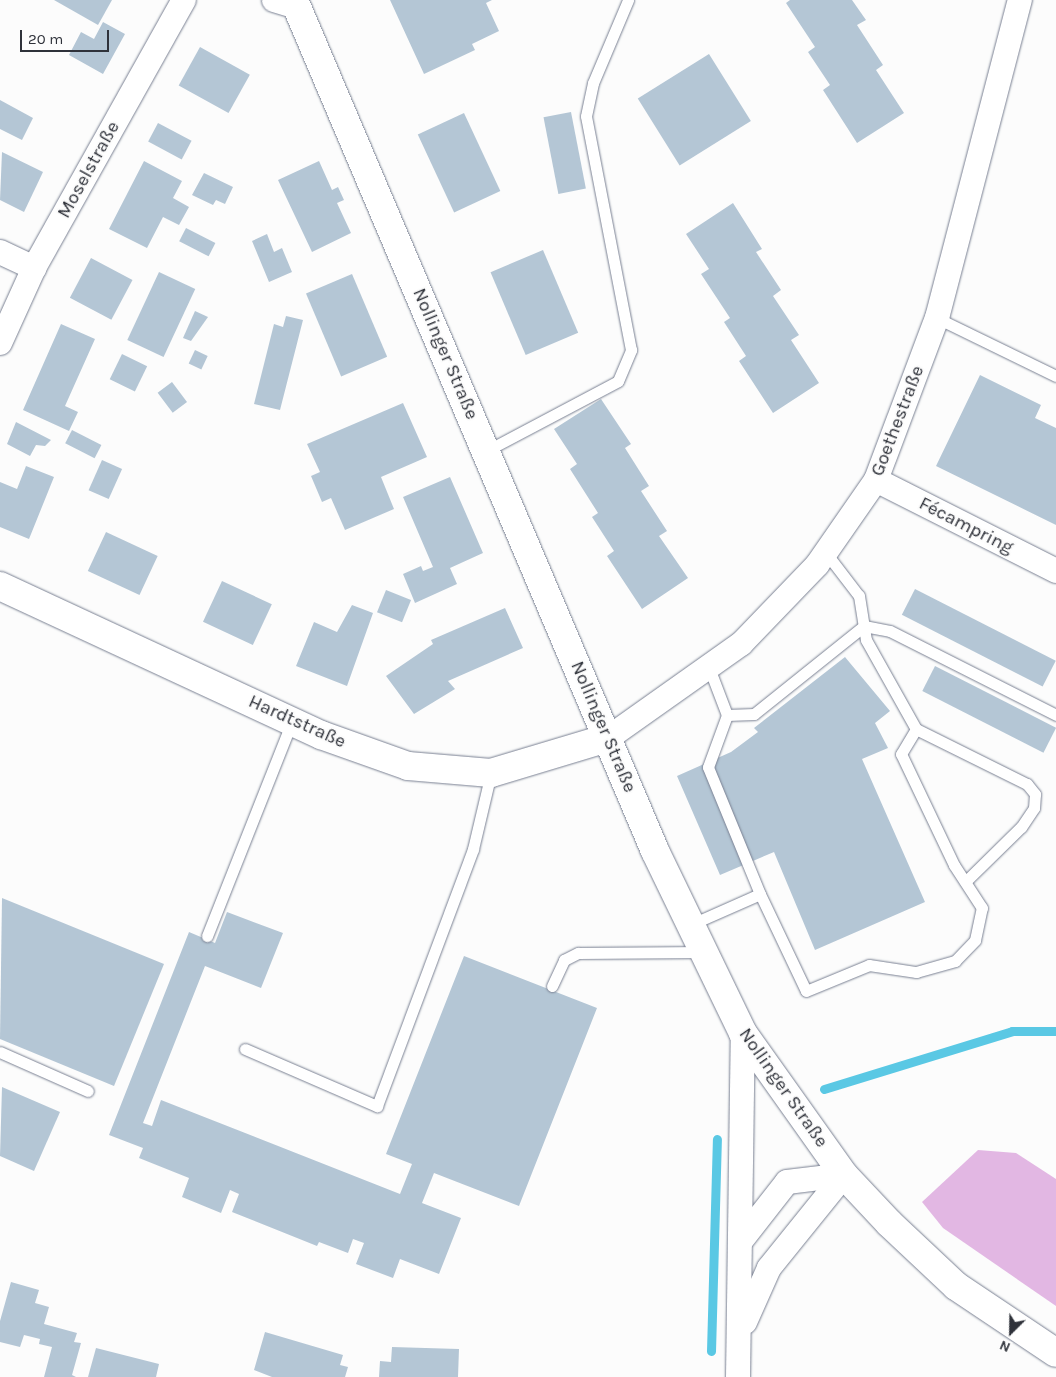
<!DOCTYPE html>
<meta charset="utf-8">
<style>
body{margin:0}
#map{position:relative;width:1056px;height:1377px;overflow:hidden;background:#fcfcfc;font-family:Karla,sans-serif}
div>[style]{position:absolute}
.green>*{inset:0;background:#e2b7e3}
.stream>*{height:9px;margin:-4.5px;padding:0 4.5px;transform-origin:4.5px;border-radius:4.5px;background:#5ac8e4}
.building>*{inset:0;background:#b4c6d5;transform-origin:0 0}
.roads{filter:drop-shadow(0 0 1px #798092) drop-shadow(0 0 1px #798092)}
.lane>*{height:11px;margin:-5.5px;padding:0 5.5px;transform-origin:5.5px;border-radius:5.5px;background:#fff}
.street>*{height:24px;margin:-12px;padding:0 12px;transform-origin:12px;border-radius:12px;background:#fff}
.secondary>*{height:28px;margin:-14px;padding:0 14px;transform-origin:14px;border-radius:14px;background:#fff}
span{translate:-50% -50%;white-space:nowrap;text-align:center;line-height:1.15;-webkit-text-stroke:4px #fcfcfc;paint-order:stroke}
.street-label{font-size:19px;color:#2f323a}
.north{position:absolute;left:986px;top:1307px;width:50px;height:50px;-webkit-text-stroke:4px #fcfcfc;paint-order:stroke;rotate:203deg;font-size:14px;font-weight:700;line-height:20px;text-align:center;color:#2f323a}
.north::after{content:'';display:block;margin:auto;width:18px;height:22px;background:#2f323a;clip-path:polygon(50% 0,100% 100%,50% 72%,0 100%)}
.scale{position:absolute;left:20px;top:30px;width:89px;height:22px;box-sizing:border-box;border:2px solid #2f323a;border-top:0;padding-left:6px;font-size:15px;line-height:18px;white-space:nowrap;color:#2f323a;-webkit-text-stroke:4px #fcfcfc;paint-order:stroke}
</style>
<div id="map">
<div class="green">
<i style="clip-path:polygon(978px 1150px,1016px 1153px,1056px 1179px,1056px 1306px,943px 1228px,922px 1202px)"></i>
</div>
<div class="stream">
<i style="left:824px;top:1089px;width:197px;rotate:-17.1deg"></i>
<i style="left:1012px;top:1031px;width:44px"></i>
<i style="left:711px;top:1351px;width:212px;rotate:-88.4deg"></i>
</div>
<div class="building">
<i style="clip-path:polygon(54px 0,112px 0,98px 25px)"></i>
<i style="clip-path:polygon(390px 0,492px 0,486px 3px,499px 31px,472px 44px,475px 50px,424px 74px)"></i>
<i style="clip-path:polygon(790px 0,852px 0,866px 20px,857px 25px,883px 65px,876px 70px,904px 113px,857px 143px,823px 90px,830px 85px,808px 52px,815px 47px,786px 3px)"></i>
<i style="clip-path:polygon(103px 22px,125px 34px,103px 74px,69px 55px,81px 32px,94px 39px)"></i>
<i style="left:200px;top:47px;width:57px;height:44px;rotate:29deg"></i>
<i style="left:709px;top:54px;width:79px;height:84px;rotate:58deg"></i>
<i style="clip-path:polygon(0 100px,33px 118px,22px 140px,0 129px)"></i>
<i style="left:571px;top:112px;width:78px;height:28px;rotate:79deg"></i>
<i style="left:464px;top:113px;width:86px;height:51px;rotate:65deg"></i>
<i style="left:158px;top:123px;width:38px;height:21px;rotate:28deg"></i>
<i style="clip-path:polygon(2px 152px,43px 172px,24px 212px,0 200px)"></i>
<i style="clip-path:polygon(144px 161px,182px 181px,173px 198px,189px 207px,179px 225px,163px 217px,147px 248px,109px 229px)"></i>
<i style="clip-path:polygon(319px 161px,332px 190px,338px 187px,344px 200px,337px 203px,351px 233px,312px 252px,278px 180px)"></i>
<i style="clip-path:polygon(204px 173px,233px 187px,225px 204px,216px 200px,213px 205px,192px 195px)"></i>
<i style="clip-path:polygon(733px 203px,762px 249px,756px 252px,781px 290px,773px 296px,799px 335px,791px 340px,819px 383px,773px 413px,739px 361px,746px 356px,724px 322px,730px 318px,701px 274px,709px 269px,686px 234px)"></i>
<i style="left:186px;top:228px;width:33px;height:15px;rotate:27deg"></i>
<i style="clip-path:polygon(267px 234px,274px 252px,282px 248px,292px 272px,269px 282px,252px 241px)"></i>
<i style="left:543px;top:250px;width:90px;height:57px;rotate:67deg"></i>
<i style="left:91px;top:258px;width:47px;height:45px;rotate:28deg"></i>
<i style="left:159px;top:272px;width:40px;height:75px;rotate:25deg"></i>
<i style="left:352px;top:274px;width:90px;height:50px;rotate:67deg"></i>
<i style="clip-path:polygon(195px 311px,208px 317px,191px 341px,183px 338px)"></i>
<i style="clip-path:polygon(286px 316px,303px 320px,280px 410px,254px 404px,274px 324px,283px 327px)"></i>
<i style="clip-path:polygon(61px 324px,95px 339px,65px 406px,78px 412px,69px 431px,23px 410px)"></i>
<i style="left:195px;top:350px;width:14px;height:15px;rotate:25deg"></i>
<i style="left:122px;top:354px;width:28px;height:28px;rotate:26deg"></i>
<i style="clip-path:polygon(980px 375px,1041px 405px,1035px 418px,1056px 428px,1056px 525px,936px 466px)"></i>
<i style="left:172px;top:382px;width:25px;height:18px;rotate:53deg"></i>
<i style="clip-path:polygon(601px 399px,631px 444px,625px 448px,649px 486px,641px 491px,667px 531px,659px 536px,688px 578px,642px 609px,607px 556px,614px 551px,592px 517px,598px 513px,570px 469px,577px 464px,554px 429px)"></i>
<i style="clip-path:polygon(403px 403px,427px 457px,381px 477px,394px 509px,345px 530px,331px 498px,322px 502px,311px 476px,320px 472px,307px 444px)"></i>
<i style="clip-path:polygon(16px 422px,51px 440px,45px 446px,36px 445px,30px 456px,7px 444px)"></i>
<i style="left:72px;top:430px;width:33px;height:15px;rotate:27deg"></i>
<i style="left:102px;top:460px;width:22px;height:33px;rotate:24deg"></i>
<i style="clip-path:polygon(26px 466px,54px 477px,29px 539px,0 527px,0 482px,17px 489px)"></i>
<i style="clip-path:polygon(450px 477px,483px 553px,450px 568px,457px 584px,415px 603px,403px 574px,421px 566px,423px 571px,433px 567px,403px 497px)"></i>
<i style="left:106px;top:532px;width:57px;height:43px;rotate:25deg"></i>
<i style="left:222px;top:581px;width:55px;height:45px;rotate:25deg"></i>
<i style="left:915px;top:589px;width:158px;height:29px;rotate:27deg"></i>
<i style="left:386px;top:590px;width:27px;height:24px;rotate:22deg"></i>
<i style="clip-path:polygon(352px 605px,373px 613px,347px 686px,296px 666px,314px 622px,337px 632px)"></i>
<i style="clip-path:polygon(505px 608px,523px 648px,448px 681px,455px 689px,414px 714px,386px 676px,433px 644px,431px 640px)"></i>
<i style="clip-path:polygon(845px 657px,890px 711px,875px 723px,888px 748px,862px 759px,925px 902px,815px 950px,774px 852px,720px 875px,677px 776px,731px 752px,758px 732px,754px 728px)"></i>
<i style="left:935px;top:666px;width:136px;height:28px;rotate:27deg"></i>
<i style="clip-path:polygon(2px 898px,164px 964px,114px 1086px,0 1039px)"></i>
<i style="clip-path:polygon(227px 912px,283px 933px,261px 988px,205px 966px,143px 1123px,152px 1126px,161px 1100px,400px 1194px,412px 1164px,386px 1154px,464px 956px,597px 1008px,519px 1206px,434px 1173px,422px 1203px,461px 1218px,439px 1274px,400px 1259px,393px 1278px,356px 1264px,364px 1243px,353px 1239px,348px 1253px,319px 1242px,317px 1246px,232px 1212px,239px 1194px,230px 1190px,221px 1213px,182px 1197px,189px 1178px,139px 1158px,143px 1148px,109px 1135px,189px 932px,215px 943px)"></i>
<i style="clip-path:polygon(2px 1087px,60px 1112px,34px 1171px,0 1156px)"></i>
<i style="clip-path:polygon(11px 1282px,39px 1290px,35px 1303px,49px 1307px,44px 1324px,77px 1333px,74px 1342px,81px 1343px,72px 1375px,76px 1377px,44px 1377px,52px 1347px,39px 1344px,40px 1339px,24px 1335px,20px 1347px,0 1342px,0 1321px)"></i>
<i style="clip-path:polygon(265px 1332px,343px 1355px,340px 1365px,348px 1367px,345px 1377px,272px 1377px,254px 1370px)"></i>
<i style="clip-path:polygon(392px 1347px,459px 1349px,458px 1377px,379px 1377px,380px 1361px,391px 1362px)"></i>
<i style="clip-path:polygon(96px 1348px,159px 1364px,156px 1377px,88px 1377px)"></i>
</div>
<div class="roads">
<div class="lane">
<i style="left:937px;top:318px;width:132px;rotate:26deg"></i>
<i style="left:486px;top:451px;width:149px;rotate:-27.9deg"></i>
<i style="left:618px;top:381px;width:34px;rotate:-67deg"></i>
<i style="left:631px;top:350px;width:238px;rotate:-100.9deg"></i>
<i style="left:586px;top:116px;width:34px;rotate:-78deg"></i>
<i style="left:593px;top:83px;width:90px;rotate:-67.1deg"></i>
<i style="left:727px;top:715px;width:27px;rotate:-2deg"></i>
<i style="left:754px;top:714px;width:141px;rotate:-38.7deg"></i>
<i style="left:864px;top:626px;width:26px;rotate:11deg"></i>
<i style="left:890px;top:631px;width:186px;rotate:26.8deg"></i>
<i style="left:916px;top:729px;width:124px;rotate:26.4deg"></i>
<i style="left:1027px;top:784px;width:13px;rotate:51deg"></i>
<i style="left:1035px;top:794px;width:14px;rotate:94deg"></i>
<i style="left:1034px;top:808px;width:23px;rotate:124deg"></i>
<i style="left:1021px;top:827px;width:78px;rotate:135.5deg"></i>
<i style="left:760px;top:894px;width:107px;rotate:64.6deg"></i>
<i style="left:806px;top:991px;width:68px;rotate:-22.4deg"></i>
<i style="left:869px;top:965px;width:48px;rotate:8.5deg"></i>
<i style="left:916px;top:972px;width:41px;rotate:-15.8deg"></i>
<i style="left:955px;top:961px;width:29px;rotate:-46deg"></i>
<i style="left:975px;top:940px;width:33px;rotate:-78deg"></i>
<i style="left:982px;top:908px;width:51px;rotate:-123.1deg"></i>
<i style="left:954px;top:865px;width:123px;rotate:-115.5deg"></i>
<i style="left:901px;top:754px;width:29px;rotate:-59deg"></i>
<i style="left:916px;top:729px;width:102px;rotate:-119.3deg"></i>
<i style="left:866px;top:640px;width:45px;rotate:-99deg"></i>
<i style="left:859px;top:596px;width:54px;rotate:-127.5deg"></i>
<i style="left:692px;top:924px;width:74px;rotate:-23.8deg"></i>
<i style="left:760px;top:894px;width:137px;rotate:-112.3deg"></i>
<i style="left:708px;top:767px;width:55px;rotate:-69.9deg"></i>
<i style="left:727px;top:715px;width:53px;rotate:-110.8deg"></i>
<i style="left:207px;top:936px;width:231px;rotate:-68.4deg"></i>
<i style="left:552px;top:986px;width:29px;rotate:-65deg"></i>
<i style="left:564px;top:960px;width:16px;rotate:-27deg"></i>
<i style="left:578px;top:953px;width:126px;rotate:-0.5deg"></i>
<i style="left:245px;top:1049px;width:144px;rotate:23.4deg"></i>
<i style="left:377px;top:1106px;width:274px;rotate:-69.5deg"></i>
<i style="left:473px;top:849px;width:78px;rotate:-76.7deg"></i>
<i style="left:0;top:1052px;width:96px;rotate:23.9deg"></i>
</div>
<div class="street">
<i style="left:274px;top:0;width:24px;rotate:17deg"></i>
<i style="left:0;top:252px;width:38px;rotate:25deg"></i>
<i style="left:0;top:343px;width:82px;rotate:-65.6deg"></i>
<i style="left:34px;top:268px;width:307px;rotate:-60.8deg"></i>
<i style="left:876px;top:480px;width:202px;rotate:26.8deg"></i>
<i style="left:608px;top:738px;width:163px;rotate:-35.3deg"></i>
<i style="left:741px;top:644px;width:110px;rotate:-46.1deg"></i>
<i style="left:817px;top:565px;width:103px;rotate:-55.2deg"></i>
<i style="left:876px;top:480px;width:173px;rotate:-69.4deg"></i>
<i style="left:937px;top:318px;width:329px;rotate:-75.4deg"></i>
<i style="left:740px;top:1242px;width:76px;rotate:-51.9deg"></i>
<i style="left:787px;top:1182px;width:57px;rotate:-7deg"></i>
<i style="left:745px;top:1322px;width:59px;rotate:-66deg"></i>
<i style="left:769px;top:1268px;width:119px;rotate:-51.1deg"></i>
<i style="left:738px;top:1377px;width:344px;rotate:-89.2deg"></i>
</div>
<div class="secondary">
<i style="left:294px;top:0;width:924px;rotate:67.01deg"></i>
<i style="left:655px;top:851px;width:202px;rotate:64.2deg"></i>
<i style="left:743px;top:1033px;width:174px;rotate:54.6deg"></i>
<i style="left:844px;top:1175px;width:66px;rotate:46.8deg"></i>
<i style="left:889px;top:1223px;width:92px;rotate:43.2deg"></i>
<i style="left:956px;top:1286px;width:120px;rotate:33.8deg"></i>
<i style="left:0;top:586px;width:354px;rotate:24.9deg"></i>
<i style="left:321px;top:735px;width:92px;rotate:19.6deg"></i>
<i style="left:408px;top:766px;width:83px;rotate:4.8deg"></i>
<i style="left:491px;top:773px;width:122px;rotate:-16.7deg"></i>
</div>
</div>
<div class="street-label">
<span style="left:89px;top:170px;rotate:-61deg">Moselstraße</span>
<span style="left:445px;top:354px;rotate:67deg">Nollinger Straße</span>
<span style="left:898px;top:421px;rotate:-69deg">Goethestraße</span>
<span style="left:966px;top:526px;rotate:27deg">Fécampring</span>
<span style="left:297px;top:722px;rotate:24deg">Hardtstraße</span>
<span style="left:603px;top:727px;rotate:67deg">Nollinger Straße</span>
<span style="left:783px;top:1088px;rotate:55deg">Nollinger Straße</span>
</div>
<div class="north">N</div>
<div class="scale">20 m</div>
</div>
